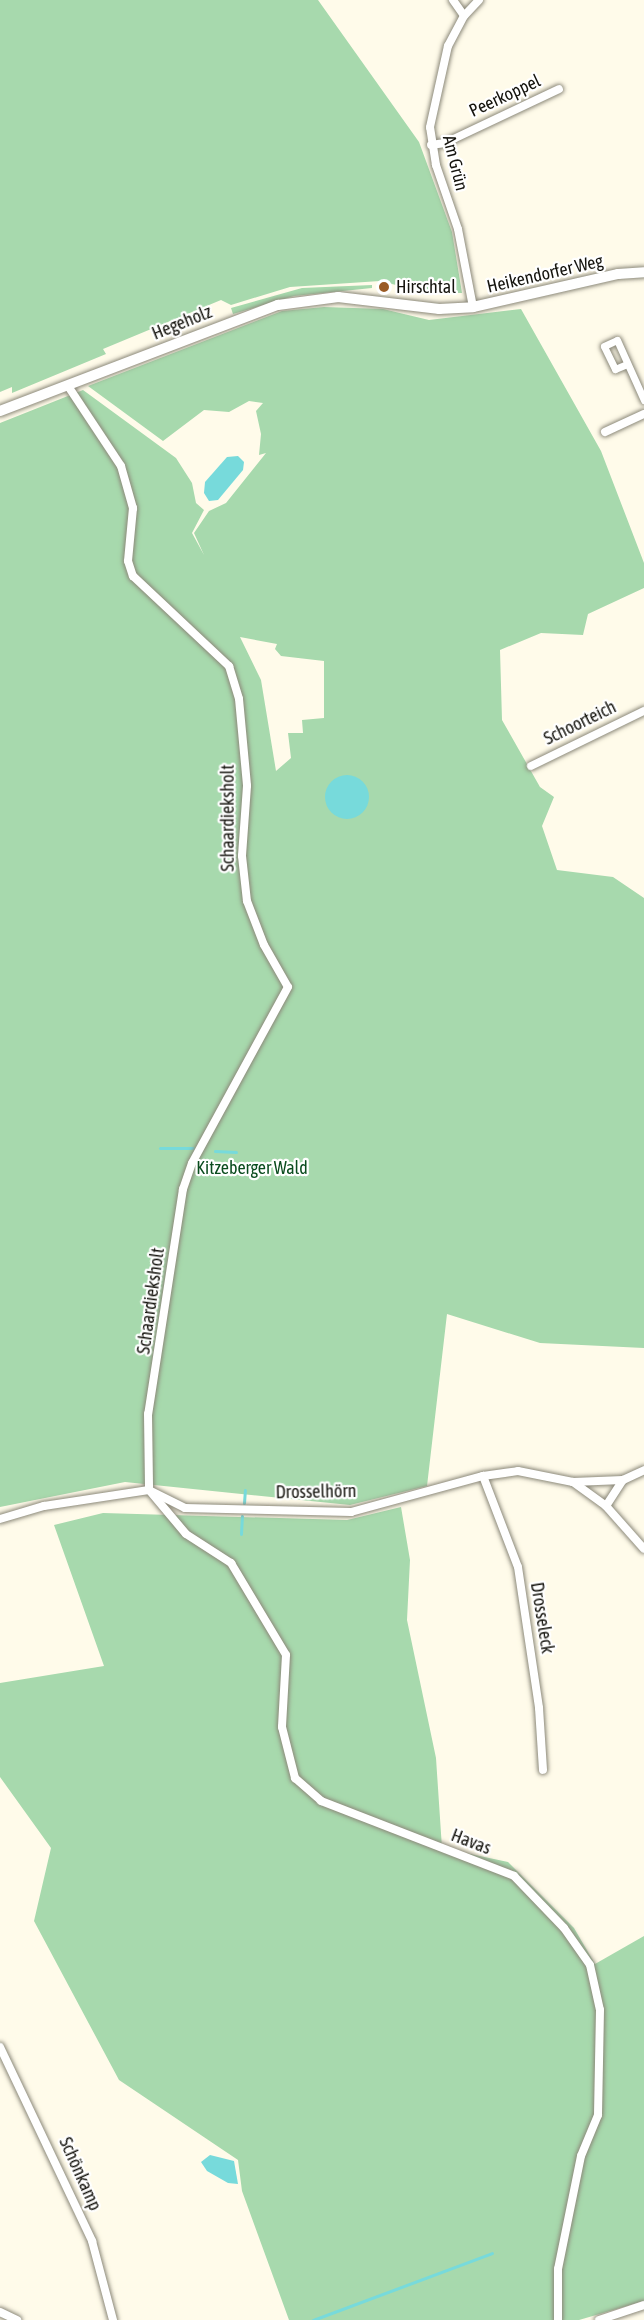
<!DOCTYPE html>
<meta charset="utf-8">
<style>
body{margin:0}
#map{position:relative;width:644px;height:2320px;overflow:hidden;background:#fffbea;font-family:"Asap Condensed",sans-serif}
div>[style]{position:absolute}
.green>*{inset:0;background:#a7d9ad}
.water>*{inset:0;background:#77dadb}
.round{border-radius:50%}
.stream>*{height:3px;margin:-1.5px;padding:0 1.5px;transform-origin:1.5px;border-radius:1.5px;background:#77dadb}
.roads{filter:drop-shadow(0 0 2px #8c897a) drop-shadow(0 0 2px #8c897a)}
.pedestrian>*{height:7px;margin:-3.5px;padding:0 3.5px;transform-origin:3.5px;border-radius:3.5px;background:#fff}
.minor>*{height:8px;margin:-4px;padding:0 4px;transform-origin:4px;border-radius:4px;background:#fff}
.tertiary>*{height:10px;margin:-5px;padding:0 5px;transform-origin:5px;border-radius:5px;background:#fff}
.dots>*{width:16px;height:16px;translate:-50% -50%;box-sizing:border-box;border:3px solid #fff;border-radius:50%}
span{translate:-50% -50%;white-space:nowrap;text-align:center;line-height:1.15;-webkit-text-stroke:4.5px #fff;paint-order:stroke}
.street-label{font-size:18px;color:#14130d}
.poi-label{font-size:18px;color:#14130d}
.left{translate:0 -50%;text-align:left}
.park-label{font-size:18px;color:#0a4c1e}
</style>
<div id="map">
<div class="green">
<i style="clip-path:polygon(0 0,318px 0,419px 142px,452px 232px,462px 293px,428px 293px,380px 281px,290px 287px,231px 305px,221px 300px,103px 349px,106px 354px,12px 393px,12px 387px,0 392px)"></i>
<i style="clip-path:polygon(372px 285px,372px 288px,294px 296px,233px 314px,231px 308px,302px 288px)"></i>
<i style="clip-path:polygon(evenodd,324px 307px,383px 309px,429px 320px,521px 309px,601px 451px,644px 563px,644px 588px,588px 614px,583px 635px,541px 633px,500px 650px,502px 720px,540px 787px,554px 797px,542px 826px,557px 870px,613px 877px,644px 898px,644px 1348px,540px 1343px,447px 1314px,427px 1486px,350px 1505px,125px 1482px,0 1507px,0 423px,83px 390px,176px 458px,192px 483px,196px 503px,204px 510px,192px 533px,204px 555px,194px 533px,209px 511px,226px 503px,266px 453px,259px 455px,261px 434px,256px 411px,263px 403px,249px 401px,229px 412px,204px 410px,163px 441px,88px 386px,282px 311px,324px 307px,240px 637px,277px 644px,275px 649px,281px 656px,324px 661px,324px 718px,302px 720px,303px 733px,288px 733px,291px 758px,276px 771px,261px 680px,240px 637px)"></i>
<i style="clip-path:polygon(401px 1507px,410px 1560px,407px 1620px,436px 1758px,442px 1848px,508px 1862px,574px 1928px,595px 1964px,644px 1936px,644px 2301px,579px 2320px,289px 2320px,242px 2191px,238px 2160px,119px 2080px,34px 1921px,51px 1848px,0 1777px,0 1683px,104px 1666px,54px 1525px,103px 1513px,347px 1520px)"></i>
</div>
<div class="water">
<i style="clip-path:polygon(238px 456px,244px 462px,243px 470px,218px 500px,209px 501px,204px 493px,205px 482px,227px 457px)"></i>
<i class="round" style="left:325px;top:775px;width:44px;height:44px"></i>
<i style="clip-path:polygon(210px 2155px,234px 2161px,238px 2184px,228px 2183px,207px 2171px,201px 2162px)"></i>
</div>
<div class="stream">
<i style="left:160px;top:1148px;width:33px"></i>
<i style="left:215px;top:1151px;width:21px;rotate:3deg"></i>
<i style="left:244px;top:1503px;width:13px;rotate:-86deg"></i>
<i style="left:241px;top:1534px;width:18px;rotate:-87deg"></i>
<i style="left:313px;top:2320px;width:191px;rotate:-20.5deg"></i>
</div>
<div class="roads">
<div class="pedestrian">
<i style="left:627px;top:364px;width:13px;rotate:157deg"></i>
<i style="left:615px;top:369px;width:25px;rotate:-116deg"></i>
<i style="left:604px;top:346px;width:14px;rotate:-25deg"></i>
<i style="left:617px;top:340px;width:66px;rotate:65.8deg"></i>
</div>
<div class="minor">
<i style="left:453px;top:0;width:19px;rotate:55deg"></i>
<i style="left:431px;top:145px;width:14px;rotate:-8deg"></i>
<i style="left:445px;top:143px;width:126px;rotate:-25.3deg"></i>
<i style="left:473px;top:307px;width:79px;rotate:-100.9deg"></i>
<i style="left:458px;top:229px;width:68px;rotate:-109deg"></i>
<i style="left:436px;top:165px;width:38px;rotate:-99deg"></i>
<i style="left:430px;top:127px;width:83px;rotate:-77.5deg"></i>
<i style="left:448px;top:46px;width:34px;rotate:-62deg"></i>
<i style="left:464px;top:16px;width:22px;rotate:-47deg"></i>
<i style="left:68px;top:386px;width:96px;rotate:56.5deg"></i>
<i style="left:121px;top:466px;width:44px;rotate:74.1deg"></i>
<i style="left:133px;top:508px;width:53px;rotate:95.4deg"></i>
<i style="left:128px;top:561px;width:16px;rotate:72deg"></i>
<i style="left:133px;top:576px;width:132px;rotate:43.2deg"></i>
<i style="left:229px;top:666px;width:34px;rotate:73deg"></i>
<i style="left:239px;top:699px;width:87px;rotate:84.7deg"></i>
<i style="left:247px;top:786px;width:70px;rotate:94.1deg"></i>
<i style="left:242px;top:856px;width:45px;rotate:83.7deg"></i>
<i style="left:247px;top:901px;width:47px;rotate:68.9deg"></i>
<i style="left:264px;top:945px;width:48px;rotate:60.3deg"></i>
<i style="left:288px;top:987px;width:200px;rotate:118.6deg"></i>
<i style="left:192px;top:1163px;width:28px;rotate:109deg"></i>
<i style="left:183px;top:1189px;width:228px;rotate:98.8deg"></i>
<i style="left:148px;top:1414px;width:76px;rotate:89.2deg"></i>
<i style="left:149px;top:1490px;width:57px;rotate:49.9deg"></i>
<i style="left:186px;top:1534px;width:54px;rotate:32.8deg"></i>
<i style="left:231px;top:1563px;width:107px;rotate:59.1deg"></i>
<i style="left:286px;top:1655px;width:72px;rotate:93.2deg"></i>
<i style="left:282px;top:1727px;width:53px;rotate:75.7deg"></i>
<i style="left:295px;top:1778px;width:35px;rotate:41deg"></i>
<i style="left:321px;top:1801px;width:207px;rotate:21.2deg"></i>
<i style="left:514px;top:1876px;width:72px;rotate:46.1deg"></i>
<i style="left:564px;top:1928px;width:45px;rotate:54.9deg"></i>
<i style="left:590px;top:1965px;width:46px;rotate:77.5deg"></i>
<i style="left:600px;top:2010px;width:105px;rotate:91.1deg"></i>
<i style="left:598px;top:2115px;width:44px;rotate:112.5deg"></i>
<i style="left:581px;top:2156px;width:115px;rotate:101.5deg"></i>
<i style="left:558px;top:2269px;width:51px;rotate:90deg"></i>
<i style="left:605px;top:432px;width:43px;rotate:-24.8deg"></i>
<i style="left:531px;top:766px;width:126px;rotate:-26deg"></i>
<i style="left:483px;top:1476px;width:97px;rotate:69deg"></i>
<i style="left:518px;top:1567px;width:143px;rotate:81.5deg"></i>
<i style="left:539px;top:1708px;width:62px;rotate:86.3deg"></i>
<i style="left:573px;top:1482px;width:50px;rotate:-2.3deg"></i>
<i style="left:623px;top:1480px;width:23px;rotate:-25deg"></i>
<i style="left:606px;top:1506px;width:31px;rotate:-57deg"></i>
<i style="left:0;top:1519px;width:46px;rotate:-16.5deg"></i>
<i style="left:44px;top:1506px;width:106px;rotate:-8.7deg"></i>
<i style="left:149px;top:1490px;width:40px;rotate:26.6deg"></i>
<i style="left:185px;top:1508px;width:166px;rotate:1.4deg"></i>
<i style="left:351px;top:1512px;width:137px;rotate:-15.3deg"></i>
<i style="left:483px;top:1476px;width:35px;rotate:-8deg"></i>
<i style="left:518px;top:1471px;width:56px;rotate:11.3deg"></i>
<i style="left:573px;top:1482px;width:41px;rotate:36deg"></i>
<i style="left:606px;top:1506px;width:57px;rotate:48.5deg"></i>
<i style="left:0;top:2047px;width:215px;rotate:64.6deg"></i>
<i style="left:92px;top:2241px;width:82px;rotate:75.1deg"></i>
<i style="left:0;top:2312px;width:19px;rotate:25deg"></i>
<i style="left:599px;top:2320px;width:47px;rotate:-18.4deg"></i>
</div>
<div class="tertiary">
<i style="left:0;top:411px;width:298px;rotate:-20.9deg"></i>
<i style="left:278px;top:305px;width:61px;rotate:-7.6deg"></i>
<i style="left:338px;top:297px;width:102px;rotate:6.8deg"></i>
<i style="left:439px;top:309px;width:34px;rotate:-3deg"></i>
<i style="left:473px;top:307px;width:149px;rotate:-12.8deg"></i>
<i style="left:618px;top:274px;width:26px;rotate:-4deg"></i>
</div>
</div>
<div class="dots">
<i style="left:384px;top:287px;background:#9a5a24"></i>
</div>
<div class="street-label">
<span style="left:505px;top:96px;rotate:-25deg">Peerkoppel</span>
<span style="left:455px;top:163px;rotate:76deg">Am Grün</span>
<span style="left:545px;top:274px;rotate:-13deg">Heikendorfer Weg</span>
<span style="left:182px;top:323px;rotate:-22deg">Hegeholz</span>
<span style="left:580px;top:723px;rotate:-26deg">Schoorteich</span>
<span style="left:228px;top:818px;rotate:-90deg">Schaardieksholt</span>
<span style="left:151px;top:1301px;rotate:-82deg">Schaardieksholt</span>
<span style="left:316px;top:1492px;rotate:-1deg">Drosselhörn</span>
<span style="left:542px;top:1618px;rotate:81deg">Drosseleck</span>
<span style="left:471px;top:1842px;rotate:21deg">Havas</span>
<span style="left:80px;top:2174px;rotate:66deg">Schönkamp</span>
</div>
<div class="poi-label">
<span class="left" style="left:396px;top:287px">Hirschtal</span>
</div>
<div class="park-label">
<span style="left:252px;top:1168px">Kitzeberger Wald</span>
</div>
</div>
